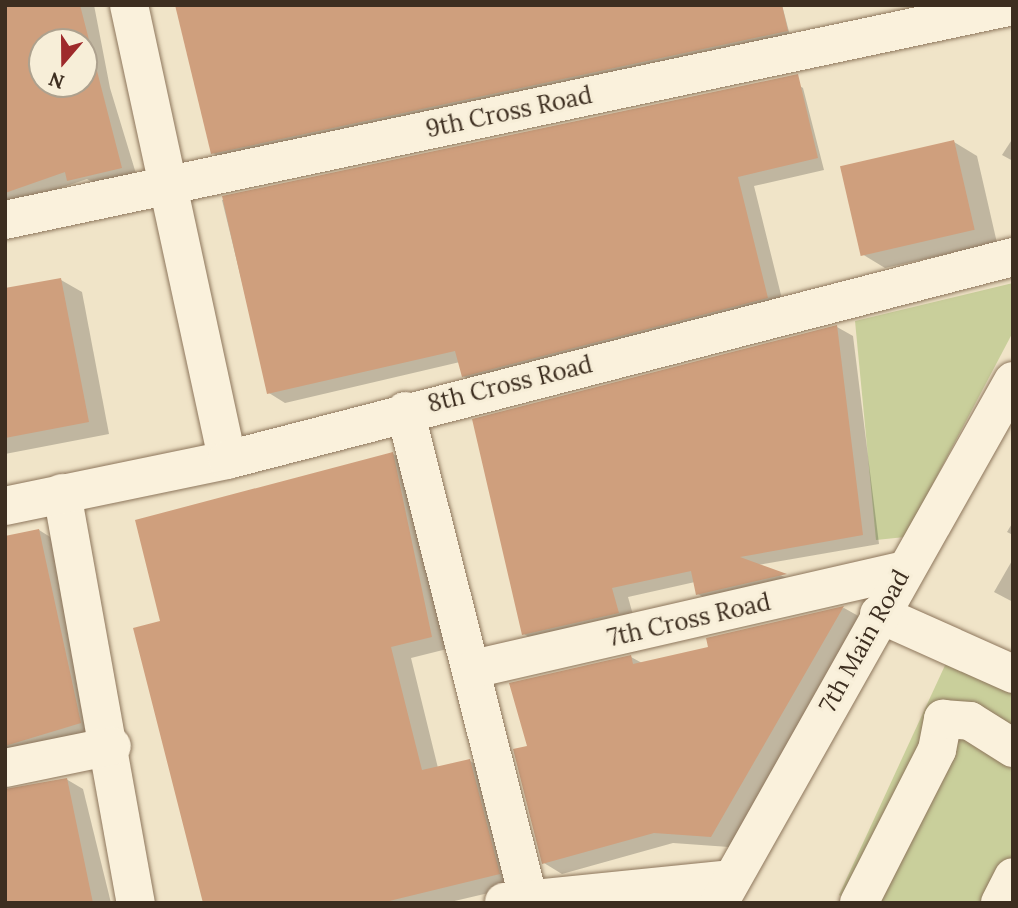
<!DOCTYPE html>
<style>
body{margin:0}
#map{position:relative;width:1018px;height:908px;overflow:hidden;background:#f0e4c8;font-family:Lora,serif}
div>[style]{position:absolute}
.green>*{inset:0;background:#c9cf9b}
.shadow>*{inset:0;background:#0003}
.building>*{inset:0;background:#cf9f7d;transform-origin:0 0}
.roads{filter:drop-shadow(0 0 2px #8d765c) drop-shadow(0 0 2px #8d765c)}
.minor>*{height:38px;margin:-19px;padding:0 19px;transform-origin:19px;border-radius:19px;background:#faf1dc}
span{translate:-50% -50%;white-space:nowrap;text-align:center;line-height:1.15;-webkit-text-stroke:6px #f7eed8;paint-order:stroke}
.street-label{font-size:24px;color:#3d2e20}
.frame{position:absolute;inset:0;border:7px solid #3d2e20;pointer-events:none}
.north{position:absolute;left:28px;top:28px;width:70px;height:70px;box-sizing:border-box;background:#f7eed8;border:2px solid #ada18e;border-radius:50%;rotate:200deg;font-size:19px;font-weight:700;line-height:28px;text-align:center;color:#3d2e20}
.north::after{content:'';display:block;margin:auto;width:24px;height:32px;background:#9e2a2b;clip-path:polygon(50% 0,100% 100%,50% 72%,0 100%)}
</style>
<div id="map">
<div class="green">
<i style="clip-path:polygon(1013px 283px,1013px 332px,905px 537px,876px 540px,855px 321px)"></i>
<i style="clip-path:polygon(947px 661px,1013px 690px,1013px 903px,855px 903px,839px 895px)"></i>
</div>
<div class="shadow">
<i style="clip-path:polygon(evenodd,94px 5px,110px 88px,137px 177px,99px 186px,87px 179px,5px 207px,5px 6px,94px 5px,42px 42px,84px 42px,84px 84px,42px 84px,42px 42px)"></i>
<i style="clip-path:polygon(177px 5px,782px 5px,792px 43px,229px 162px,213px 153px)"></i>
<i style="clip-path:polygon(787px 78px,803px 88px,824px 170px,754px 186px,784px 307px,479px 385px,463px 376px,460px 362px,285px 403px,269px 393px,222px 200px)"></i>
<i style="clip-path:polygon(1013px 138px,1013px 161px,1002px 155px)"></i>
<i style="clip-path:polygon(954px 142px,977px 156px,997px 243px,885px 268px,862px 254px)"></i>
<i style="clip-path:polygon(61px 280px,82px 292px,109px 434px,5px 454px,5px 290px)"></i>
<i style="clip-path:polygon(837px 327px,853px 336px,879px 544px,758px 565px,800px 584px,714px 604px,698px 594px,695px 582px,628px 597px,635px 622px,540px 644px,524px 634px)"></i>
<i style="clip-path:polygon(393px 454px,413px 466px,451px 648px,411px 658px,438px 768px,470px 761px,490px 772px,519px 886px,446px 903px,205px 903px,162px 623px)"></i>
<i style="clip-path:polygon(1013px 522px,1013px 535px,1007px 532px)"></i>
<i style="clip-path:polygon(39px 530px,55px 540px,97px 732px,5px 766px,5px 538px)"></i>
<i style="clip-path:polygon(1013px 559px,1013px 602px,994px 592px)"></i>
<i style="clip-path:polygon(844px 608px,862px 618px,729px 847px,673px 843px,562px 874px,544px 863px,529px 747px,631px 657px,642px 663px,710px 648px,708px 639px)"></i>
<i style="clip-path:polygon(66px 779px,83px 789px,111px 903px,5px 903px)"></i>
</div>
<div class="building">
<i style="clip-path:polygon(evenodd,5px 5px,80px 5px,122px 168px,67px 181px,65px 172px,5px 193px,5px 5px,42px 42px,84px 42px,84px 84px,42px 84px,42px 42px)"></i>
<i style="clip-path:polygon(175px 5px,782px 5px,788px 31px,211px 154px)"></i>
<i style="clip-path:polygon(798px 74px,818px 158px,738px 177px,768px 298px,462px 377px,455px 351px,267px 394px,222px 196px)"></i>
<i style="left:954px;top:140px;width:92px;height:117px;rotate:77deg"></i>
<i style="clip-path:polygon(61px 278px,89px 422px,5px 438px,5px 288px)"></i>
<i style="clip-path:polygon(837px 325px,863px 535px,740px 557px,787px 574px,696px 595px,691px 571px,612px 588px,619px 613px,522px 635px,472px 419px)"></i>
<i style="clip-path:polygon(393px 452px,432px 637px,391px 647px,422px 770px,470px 759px,500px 874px,381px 903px,203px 903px,133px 628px,160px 621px,135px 520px)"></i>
<i style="clip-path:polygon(39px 529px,81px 723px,5px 746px,5px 536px)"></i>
<i style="clip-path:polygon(844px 606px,711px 837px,654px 833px,542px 864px,513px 749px,527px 746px,509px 683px,631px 655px,633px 664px,708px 647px,706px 638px)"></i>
<i style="clip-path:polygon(67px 778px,93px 903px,5px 903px,5px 789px)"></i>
</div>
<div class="roads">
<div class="minor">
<i style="left:129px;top:5px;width:465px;rotate:77.8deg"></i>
<i style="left:5px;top:220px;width:1030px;rotate:-11.99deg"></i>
<i style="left:405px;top:411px;width:501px;rotate:75.8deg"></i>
<i style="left:62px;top:493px;width:417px;rotate:79.8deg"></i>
<i style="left:5px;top:506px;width:227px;rotate:-11.7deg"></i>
<i style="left:227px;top:460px;width:812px;rotate:-14.48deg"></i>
<i style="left:879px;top:614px;width:147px;rotate:24.1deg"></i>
<i style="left:473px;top:669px;width:442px;rotate:-12.9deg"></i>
<i style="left:5px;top:768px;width:109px;rotate:-11.6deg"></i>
<i style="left:504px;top:902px;width:228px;rotate:-5.8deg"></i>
<i style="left:719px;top:903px;width:599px;rotate:-60.61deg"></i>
<i style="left:859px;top:903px;width:172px;rotate:-63deg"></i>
<i style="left:937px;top:750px;width:32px;rotate:-79deg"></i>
<i style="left:943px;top:719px;width:27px;rotate:4deg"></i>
<i style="left:970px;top:721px;width:51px;rotate:32.1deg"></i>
<i style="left:1000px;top:903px;width:29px;rotate:-63deg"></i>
</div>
</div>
<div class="street-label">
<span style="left:509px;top:112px;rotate:-12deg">9th Cross Road</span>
<span style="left:510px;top:384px;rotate:-14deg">8th Cross Road</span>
<span style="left:689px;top:620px;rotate:-13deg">7th Cross Road</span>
<span style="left:864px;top:641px;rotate:-61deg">7th Main Road</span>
</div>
<div class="frame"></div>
<div class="north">N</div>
</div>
